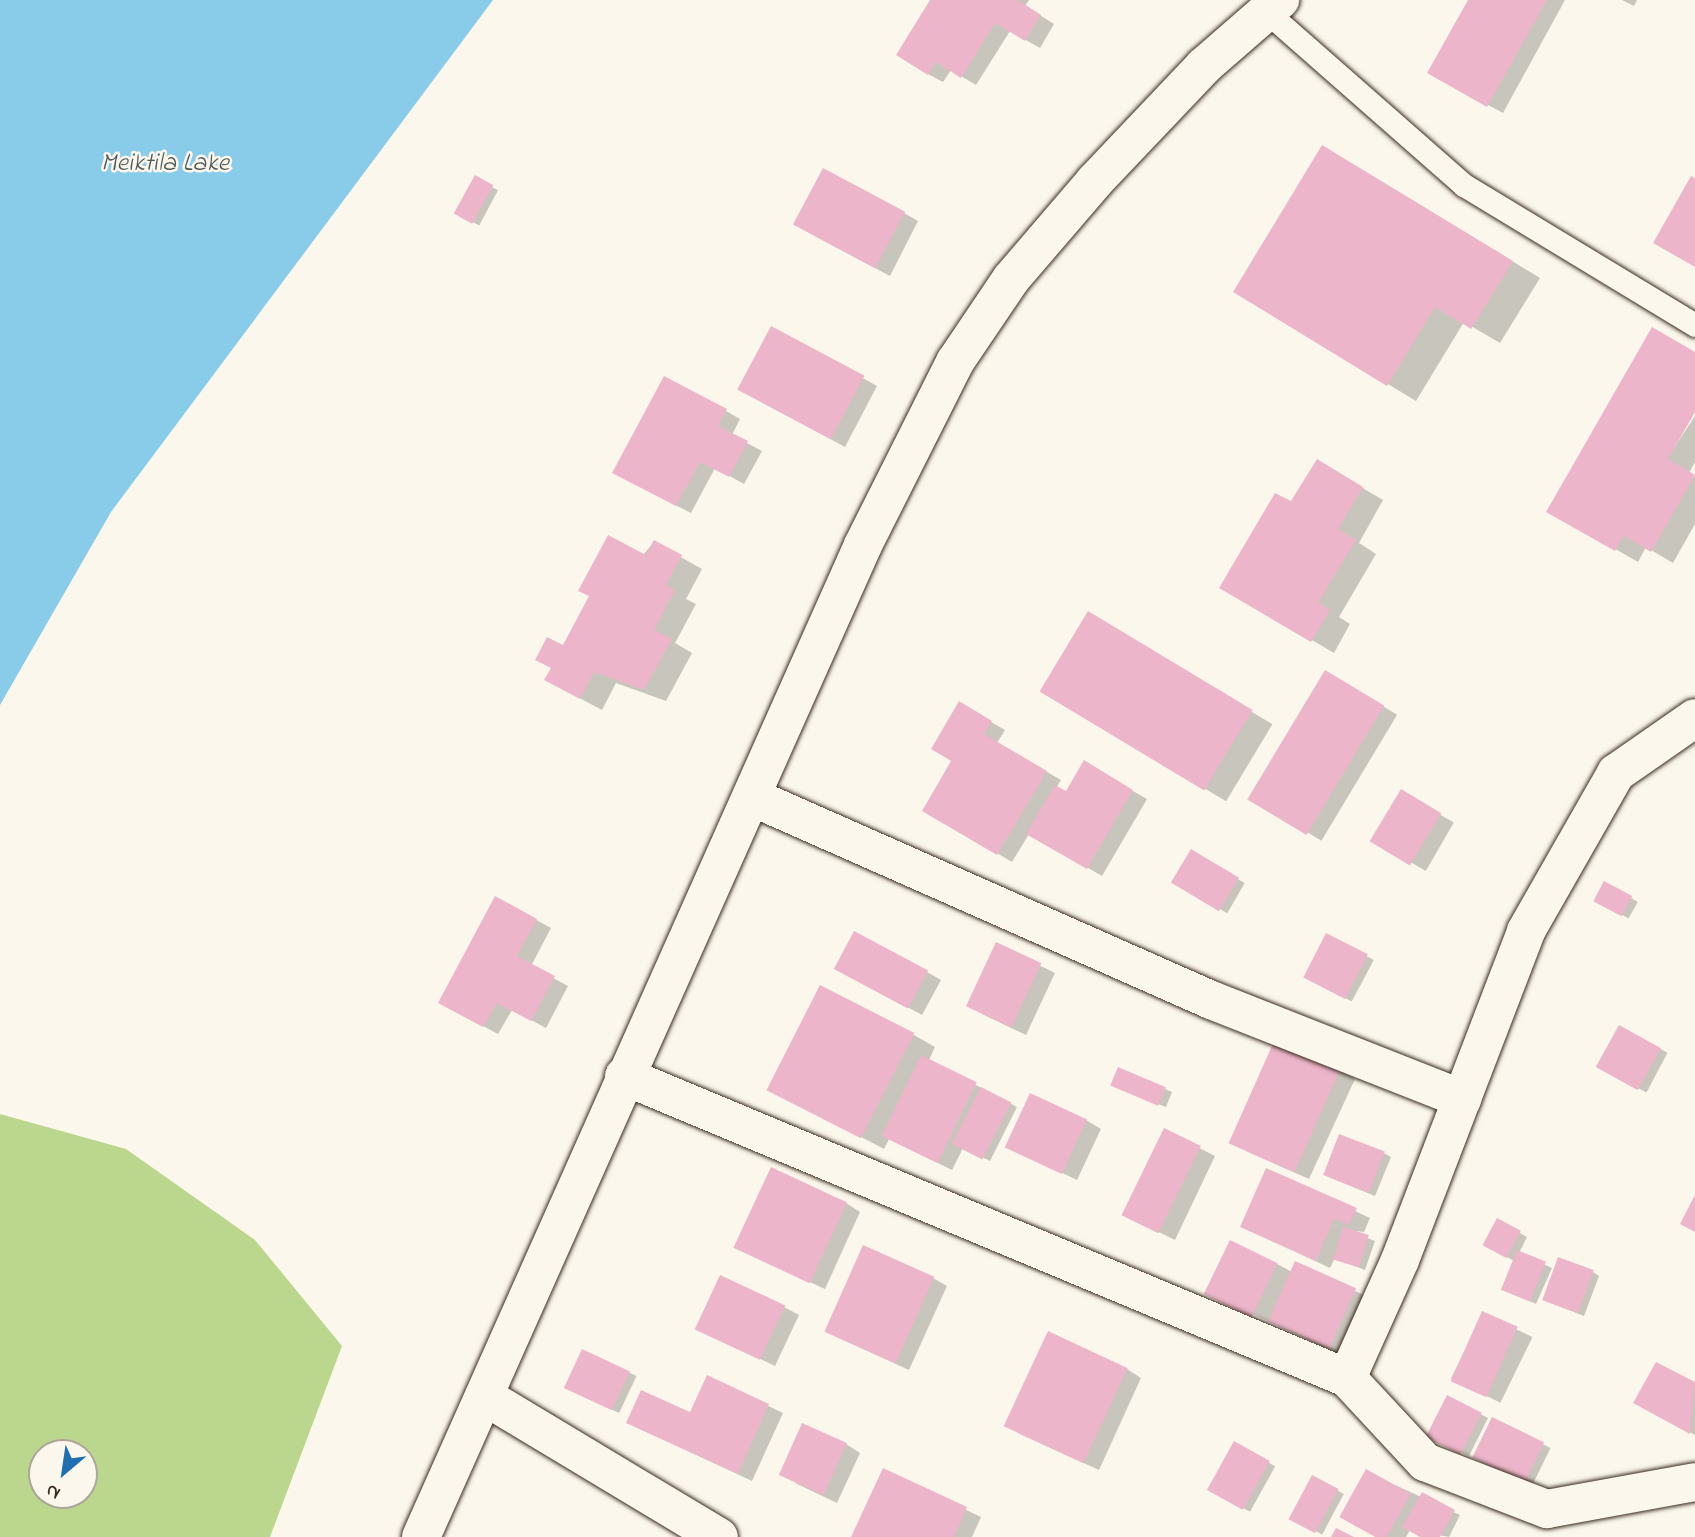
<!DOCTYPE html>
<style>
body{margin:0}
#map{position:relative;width:1695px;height:1537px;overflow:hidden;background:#fbf7ec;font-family:"Indie Flower",sans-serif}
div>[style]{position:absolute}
.green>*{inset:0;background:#bbd78e}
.water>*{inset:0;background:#89ccea}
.shadow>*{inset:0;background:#0003;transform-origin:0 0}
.building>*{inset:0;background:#ecb5ca;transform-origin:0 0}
.roads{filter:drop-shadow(0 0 2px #3b2a1e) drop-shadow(0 0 2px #3b2a1e)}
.service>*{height:23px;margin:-11.5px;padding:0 11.5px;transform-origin:11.5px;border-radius:11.5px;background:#fbf7ec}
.minor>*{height:38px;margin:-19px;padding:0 19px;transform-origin:19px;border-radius:19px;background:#fbf7ec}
.tertiary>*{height:38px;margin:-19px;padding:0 19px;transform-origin:19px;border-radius:19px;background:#fbf7ec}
span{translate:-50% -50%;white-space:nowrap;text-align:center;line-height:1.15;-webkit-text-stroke:5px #fbf7ec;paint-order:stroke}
.water-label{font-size:26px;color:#525b5b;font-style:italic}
.north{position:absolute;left:28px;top:1439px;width:70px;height:70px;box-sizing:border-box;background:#fbf7ec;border:2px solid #aea59a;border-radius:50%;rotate:209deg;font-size:19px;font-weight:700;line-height:28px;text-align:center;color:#3b2a1e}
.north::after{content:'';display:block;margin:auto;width:24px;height:32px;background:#1f6fb2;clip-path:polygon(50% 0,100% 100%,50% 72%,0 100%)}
</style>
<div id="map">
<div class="green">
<i style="clip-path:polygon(evenodd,0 1114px,126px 1149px,255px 1240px,342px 1346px,270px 1537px,0 1537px,0 1114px,42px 1453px,84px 1453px,84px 1495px,42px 1495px,42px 1453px)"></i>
</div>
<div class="water">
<i style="clip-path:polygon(0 0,493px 0,111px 512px,0 705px)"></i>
</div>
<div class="shadow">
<i style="clip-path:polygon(932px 0,1029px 0,1025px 6px,1054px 24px,1040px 48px,1010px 31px,976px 85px,951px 70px,943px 82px,928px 74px)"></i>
<i style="clip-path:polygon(1470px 0,1565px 0,1503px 113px,1429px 73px)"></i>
<i style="clip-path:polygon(1622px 0,1637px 0,1634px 6px)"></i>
<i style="clip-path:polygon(1351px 163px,1540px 278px,1500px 343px,1464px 322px,1416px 401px,1235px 292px)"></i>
<i style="left:475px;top:178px;width:26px;height:40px;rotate:28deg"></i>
<i style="clip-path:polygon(904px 213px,918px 221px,890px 276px,809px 233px)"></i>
<i style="clip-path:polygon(772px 328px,877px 386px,845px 447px,753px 397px)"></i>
<i style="clip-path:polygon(1695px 354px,1695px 409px,1662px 466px,1695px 416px,1695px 462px,1689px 473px,1695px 477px,1695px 524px,1673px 563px,1646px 547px,1638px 562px,1549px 511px)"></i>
<i style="clip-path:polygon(726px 411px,740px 419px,732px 435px,762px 451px,744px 484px,715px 468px,691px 513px,629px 481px)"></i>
<i style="clip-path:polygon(1317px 461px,1383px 500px,1359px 543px,1376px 554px,1339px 617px,1350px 624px,1334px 653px,1221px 587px,1292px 504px)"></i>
<i style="clip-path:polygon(654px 542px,702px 569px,686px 599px,696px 604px,675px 643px,692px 653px,666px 701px,616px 683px,602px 710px,568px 692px,564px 648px)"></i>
<i style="left:1089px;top:614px;width:214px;height:90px;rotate:31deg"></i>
<i style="left:1326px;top:672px;width:83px;height:147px;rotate:31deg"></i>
<i style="clip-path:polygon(960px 704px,1005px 730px,997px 743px,1061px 780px,1056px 788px,1066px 793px,1084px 763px,1147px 799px,1102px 876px,1029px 834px,1012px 862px,924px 810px,954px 760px)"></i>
<i style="left:1401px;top:792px;width:61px;height:56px;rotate:30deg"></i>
<i style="left:1191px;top:852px;width:62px;height:35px;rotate:30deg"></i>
<i style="left:1605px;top:883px;width:38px;height:19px;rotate:30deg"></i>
<i style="clip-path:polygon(496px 898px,551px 928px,531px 966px,568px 986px,546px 1028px,512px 1010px,498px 1034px,455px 1011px)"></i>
<i style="left:1327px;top:935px;width:53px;height:47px;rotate:28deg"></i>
<i style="clip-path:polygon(997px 944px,1055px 973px,1026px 1035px,982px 1014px)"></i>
<i style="clip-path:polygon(927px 972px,941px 980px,922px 1015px,850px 976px)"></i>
<i style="left:1619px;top:1027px;width:55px;height:45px;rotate:28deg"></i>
<i style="clip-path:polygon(914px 1035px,935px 1047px,929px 1060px,1017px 1107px,990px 1161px,963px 1148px,952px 1170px,889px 1139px,884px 1149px,789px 1099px)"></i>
<i style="clip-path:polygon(1119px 1069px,1172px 1092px,1166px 1107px,1119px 1089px)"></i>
<i style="clip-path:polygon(1340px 1071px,1355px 1079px,1309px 1179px,1246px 1151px)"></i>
<i style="clip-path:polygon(1086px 1120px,1101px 1129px,1077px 1180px,1008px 1147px)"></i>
<i style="clip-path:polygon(1164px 1130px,1215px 1156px,1175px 1240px,1138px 1222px)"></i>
<i style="clip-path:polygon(1384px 1153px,1391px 1157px,1375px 1196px,1331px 1178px)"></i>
<i style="clip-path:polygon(1267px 1170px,1370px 1218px,1364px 1232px,1347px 1230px,1375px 1241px,1365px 1270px,1335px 1258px,1330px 1268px,1242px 1227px)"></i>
<i style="clip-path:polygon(846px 1203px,860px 1212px,825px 1289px,751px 1255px)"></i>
<i style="clip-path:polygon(1498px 1220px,1527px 1237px,1519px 1253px,1552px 1268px,1536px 1304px,1508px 1292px,1514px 1261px,1485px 1245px)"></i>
<i style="clip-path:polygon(1296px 1263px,1370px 1298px,1343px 1356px,1207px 1293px,1277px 1264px,1292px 1272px)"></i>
<i style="clip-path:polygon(1593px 1272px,1599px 1276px,1584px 1316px,1551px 1303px)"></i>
<i style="clip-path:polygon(933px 1278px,947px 1286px,909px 1370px,839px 1338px)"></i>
<i style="clip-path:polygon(784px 1307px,799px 1315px,775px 1366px,697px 1329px)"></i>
<i style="left:1483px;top:1313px;width:55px;height:73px;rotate:26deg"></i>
<i style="left:583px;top:1351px;width:59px;height:41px;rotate:25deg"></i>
<i style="clip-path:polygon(1656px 1364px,1695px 1384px,1695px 1435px,1649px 1410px)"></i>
<i style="clip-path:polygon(1127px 1369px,1141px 1378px,1099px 1470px,1020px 1434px)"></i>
<i style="clip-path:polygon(708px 1377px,783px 1413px,752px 1481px,643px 1430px,691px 1415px)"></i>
<i style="clip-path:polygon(1448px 1397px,1488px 1418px,1469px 1456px,1435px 1440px)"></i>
<i style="left:1493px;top:1420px;width:64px;height:42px;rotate:26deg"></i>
<i style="clip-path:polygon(846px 1444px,860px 1453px,837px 1503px,795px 1483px)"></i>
<i style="left:1235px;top:1444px;width:46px;height:52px;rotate:29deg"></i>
<i style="clip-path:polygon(884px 1471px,981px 1517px,972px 1537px,853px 1537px)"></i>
<i style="clip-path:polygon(1367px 1472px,1460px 1515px,1449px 1537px,1410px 1530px,1406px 1537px,1380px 1537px,1343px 1516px)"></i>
<i style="left:1312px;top:1477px;width:36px;height:46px;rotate:28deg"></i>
</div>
<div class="building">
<i style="clip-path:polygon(930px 0,1018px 0,1041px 15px,1025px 41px,995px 23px,961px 78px,936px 62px,928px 75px,896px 55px)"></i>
<i style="clip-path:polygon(1468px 0,1547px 0,1487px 107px,1427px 73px)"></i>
<i style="clip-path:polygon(1322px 145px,1513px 261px,1471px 329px,1435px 307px,1387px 386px,1233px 292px)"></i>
<i style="left:823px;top:168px;width:93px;height:64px;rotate:28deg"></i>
<i style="left:475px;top:175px;width:21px;height:44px;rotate:29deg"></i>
<i style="clip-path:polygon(1691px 176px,1695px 178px,1695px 267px,1653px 243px)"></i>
<i style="left:771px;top:326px;width:106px;height:72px;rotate:28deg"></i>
<i style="clip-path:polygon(1652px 327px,1695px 352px,1695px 412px,1668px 459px,1695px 475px,1651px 552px,1624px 536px,1615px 551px,1546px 512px)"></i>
<i style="clip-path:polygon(664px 376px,727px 409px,718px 426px,748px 441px,729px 477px,700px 462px,676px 506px,612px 473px)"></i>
<i style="clip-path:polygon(1317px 459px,1363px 487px,1338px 529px,1356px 540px,1318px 603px,1330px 610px,1311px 642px,1219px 588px,1275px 493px,1291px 501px)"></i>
<i style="clip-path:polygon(608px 535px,646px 555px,654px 540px,682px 555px,666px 585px,675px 590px,654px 630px,672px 639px,644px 690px,594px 672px,580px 699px,544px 680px,551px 668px,535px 660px,547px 637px,563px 645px,589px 596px,578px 591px)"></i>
<i style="left:1088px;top:611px;width:192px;height:94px;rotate:31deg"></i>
<i style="left:1325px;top:670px;width:69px;height:151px;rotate:31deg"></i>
<i style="clip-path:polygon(959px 701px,992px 721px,984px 734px,1047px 771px,997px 855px,922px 811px,951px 761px,931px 749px)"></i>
<i style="clip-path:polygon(1084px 760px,1133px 790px,1087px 869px,1026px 834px,1055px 785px,1066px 791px)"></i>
<i style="left:1401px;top:789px;width:47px;height:61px;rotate:31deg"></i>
<i style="left:1191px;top:849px;width:56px;height:39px;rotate:31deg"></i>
<i style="left:1604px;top:881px;width:32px;height:23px;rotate:28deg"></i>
<i style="clip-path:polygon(495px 896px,537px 919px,517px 956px,555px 976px,531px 1021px,497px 1003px,483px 1027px,438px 1003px)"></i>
<i style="left:854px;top:931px;width:84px;height:43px;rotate:28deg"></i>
<i style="left:1326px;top:933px;width:47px;height:50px;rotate:27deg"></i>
<i style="left:996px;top:942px;width:50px;height:71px;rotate:25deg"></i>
<i style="left:820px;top:985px;width:106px;height:118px;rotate:27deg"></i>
<i style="left:1619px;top:1025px;width:48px;height:48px;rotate:29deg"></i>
<i style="left:1275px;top:1039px;width:72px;height:114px;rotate:24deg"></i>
<i style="left:921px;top:1055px;width:62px;height:90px;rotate:26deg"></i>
<i style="left:1118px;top:1067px;width:52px;height:20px;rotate:23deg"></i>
<i style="left:981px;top:1087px;width:34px;height:64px;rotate:27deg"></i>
<i style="left:1030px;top:1093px;width:63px;height:60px;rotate:25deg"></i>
<i style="left:1164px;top:1128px;width:41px;height:97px;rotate:26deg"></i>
<i style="left:1339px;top:1134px;width:49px;height:44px;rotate:21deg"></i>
<i style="left:771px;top:1167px;width:84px;height:89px;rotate:25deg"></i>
<i style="clip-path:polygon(1266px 1168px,1357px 1208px,1349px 1225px,1334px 1219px,1316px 1261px,1240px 1227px)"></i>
<i style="clip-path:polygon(1695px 1195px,1695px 1232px,1680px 1224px)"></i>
<i style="left:1497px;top:1218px;width:27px;height:31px;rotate:28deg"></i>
<i style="left:1343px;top:1227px;width:27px;height:34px;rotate:17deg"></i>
<i style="left:1230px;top:1240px;width:53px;height:60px;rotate:26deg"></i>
<i style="left:863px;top:1245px;width:78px;height:95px;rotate:24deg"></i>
<i style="left:1517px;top:1250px;width:31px;height:43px;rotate:22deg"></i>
<i style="left:1558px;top:1257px;width:38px;height:46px;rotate:20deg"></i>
<i style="left:1295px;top:1261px;width:67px;height:66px;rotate:24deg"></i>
<i style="left:720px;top:1275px;width:72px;height:60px;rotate:25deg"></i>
<i style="left:1482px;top:1311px;width:39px;height:77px;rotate:24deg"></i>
<i style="left:1048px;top:1331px;width:88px;height:105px;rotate:25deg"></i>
<i style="left:582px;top:1349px;width:53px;height:43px;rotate:25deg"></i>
<i style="clip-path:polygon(1656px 1362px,1695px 1382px,1690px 1434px,1633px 1403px)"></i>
<i style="clip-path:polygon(707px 1375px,769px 1404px,738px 1474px,626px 1423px,641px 1390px,690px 1412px)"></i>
<i style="left:1447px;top:1395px;width:39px;height:47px;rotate:27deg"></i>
<i style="left:1492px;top:1417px;width:58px;height:45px;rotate:26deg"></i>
<i style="left:802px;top:1423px;width:49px;height:57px;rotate:24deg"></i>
<i style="left:1234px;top:1441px;width:41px;height:56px;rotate:29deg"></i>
<i style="clip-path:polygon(883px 1468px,967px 1507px,954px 1537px,851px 1537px)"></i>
<i style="left:1366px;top:1469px;width:51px;height:55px;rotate:29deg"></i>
<i style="left:1312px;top:1475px;width:30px;height:50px;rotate:28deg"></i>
<i style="clip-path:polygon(1422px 1492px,1455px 1510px,1440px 1537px,1420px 1537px,1402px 1527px)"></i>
<i style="clip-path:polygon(1336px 1528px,1354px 1537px,1331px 1537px)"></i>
</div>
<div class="roads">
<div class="service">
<i style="left:1268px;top:13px;width:261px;rotate:41.3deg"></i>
<i style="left:1464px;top:185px;width:270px;rotate:31.2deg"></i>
</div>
<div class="minor">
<i style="left:752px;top:797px;width:502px;rotate:23.86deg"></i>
<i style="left:1211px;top:1000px;width:270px;rotate:21.5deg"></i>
<i style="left:624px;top:1076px;width:784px;rotate:22.67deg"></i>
<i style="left:1347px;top:1378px;width:115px;rotate:47.1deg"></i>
<i style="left:1425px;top:1462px;width:131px;rotate:21.1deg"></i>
<i style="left:1547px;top:1509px;width:150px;rotate:-10.3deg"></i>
<i style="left:1347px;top:1378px;width:129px;rotate:-65.8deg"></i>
<i style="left:1400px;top:1260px;width:352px;rotate:-69deg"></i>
<i style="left:1526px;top:931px;width:182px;rotate:-60.3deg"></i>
<i style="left:1616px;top:773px;width:96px;rotate:-34.8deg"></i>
<i style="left:484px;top:1396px;width:274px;rotate:31deg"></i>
</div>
<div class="tertiary">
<i style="left:421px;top:1537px;width:1086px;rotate:-65.98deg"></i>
<i style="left:863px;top:545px;width:205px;rotate:-63.3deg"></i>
<i style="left:955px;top:362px;width:100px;rotate:-56deg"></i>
<i style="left:1011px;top:279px;width:129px;rotate:-49.4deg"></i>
<i style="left:1095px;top:181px;width:158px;rotate:-46.5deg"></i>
<i style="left:1204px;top:66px;width:101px;rotate:-41deg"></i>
</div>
</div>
<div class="water-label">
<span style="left:165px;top:165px">Meiktila Lake</span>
</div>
<div class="north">N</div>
</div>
